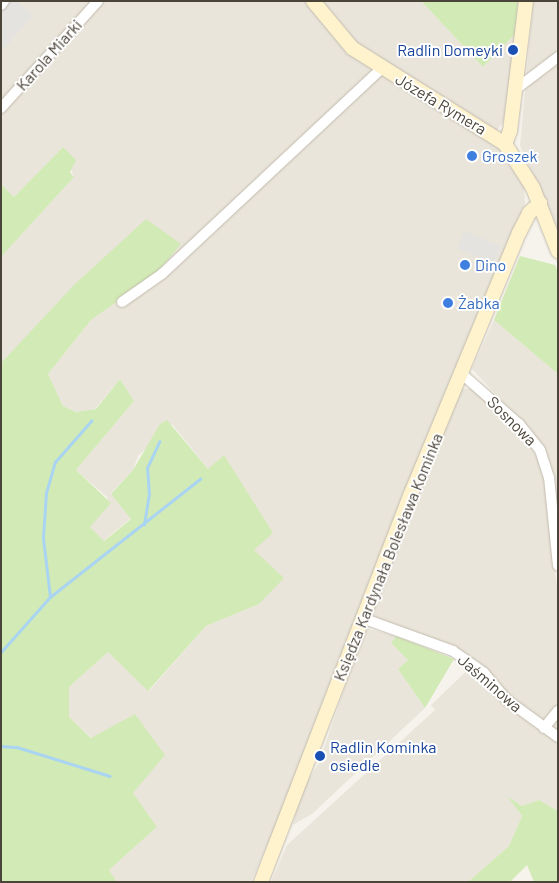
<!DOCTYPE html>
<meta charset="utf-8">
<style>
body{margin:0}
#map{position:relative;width:559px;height:883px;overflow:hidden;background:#f6f3ec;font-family:Barlow,sans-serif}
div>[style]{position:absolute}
.residential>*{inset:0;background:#eae5da}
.green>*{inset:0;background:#d2eab5}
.parking>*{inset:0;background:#e5e3e0;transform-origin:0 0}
.stream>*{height:2.5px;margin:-1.25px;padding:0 1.25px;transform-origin:1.25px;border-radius:1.25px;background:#a9d4f2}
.roads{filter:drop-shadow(0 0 1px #c2bbae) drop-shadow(0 0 1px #c2bbae)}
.street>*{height:10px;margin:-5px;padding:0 5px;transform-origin:5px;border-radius:5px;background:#fff}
.secondary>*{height:14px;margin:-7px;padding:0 7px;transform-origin:7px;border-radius:7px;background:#fff3cd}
.dots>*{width:14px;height:14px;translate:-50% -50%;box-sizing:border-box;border:2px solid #fff;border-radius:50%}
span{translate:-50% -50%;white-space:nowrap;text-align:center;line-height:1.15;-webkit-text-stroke:4px #fff;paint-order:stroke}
.transit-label{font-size:16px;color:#164399}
.right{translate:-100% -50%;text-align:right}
.left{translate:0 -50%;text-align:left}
.street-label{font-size:16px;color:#4b4439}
.shop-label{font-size:16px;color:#366cbe}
.frame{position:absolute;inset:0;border:2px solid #4b4439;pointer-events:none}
</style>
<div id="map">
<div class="residential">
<i style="clip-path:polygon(1px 1px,421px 1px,483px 67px,515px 34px,506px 119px,497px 130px,501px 156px,524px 183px,525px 204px,398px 507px,286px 802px,251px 882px,117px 882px,109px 870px,157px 827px,92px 738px,69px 717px,69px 687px,108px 652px,149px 691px,206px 626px,259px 604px,254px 550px,224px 455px,209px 470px,172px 424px,138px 456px,133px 470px,111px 493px,131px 518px,103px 541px,90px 527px,108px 498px,76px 470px,134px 401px,120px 379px,95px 409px,76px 412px,63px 406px,48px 374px,91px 320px,155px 275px,181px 244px,16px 348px,1px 363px,1px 257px,74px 177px,63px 147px,14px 197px,1px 184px)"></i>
<i style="clip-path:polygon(533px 1px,558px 1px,558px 230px,520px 146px)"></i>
<i style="clip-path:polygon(494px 320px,558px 374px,558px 526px,550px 464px,542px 444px,472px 369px)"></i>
<i style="clip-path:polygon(472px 388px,526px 438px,544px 471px,558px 594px,558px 811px,539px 800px,522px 806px,508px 797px,522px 816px,509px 846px,468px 882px,271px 882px,287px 845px,435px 710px,431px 705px,476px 662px,375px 619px,370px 611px,462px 389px)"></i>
<i style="clip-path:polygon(365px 628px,396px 636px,391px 643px,408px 660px,398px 669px,425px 708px,312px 814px,293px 825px,301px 792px,319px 763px)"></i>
</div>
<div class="green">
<i style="clip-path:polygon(421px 1px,518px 1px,515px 34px,483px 67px)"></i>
<i style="clip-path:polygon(63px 147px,76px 160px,70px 172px,74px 177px,1px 257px,1px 184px,14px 197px)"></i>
<i style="clip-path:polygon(146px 219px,181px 244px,155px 275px,91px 320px,48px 374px,63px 406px,76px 412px,96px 409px,120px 379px,134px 401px,76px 470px,111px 503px,90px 527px,104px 541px,131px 519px,111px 494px,133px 470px,160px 424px,167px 420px,208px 469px,224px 455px,273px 533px,254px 550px,284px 578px,259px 604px,206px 626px,148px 691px,108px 652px,69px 687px,69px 717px,91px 738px,135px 714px,165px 755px,133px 793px,157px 827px,109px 870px,117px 882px,1px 882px,1px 363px,75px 284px)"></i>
<i style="clip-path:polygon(520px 256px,555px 265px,558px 272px,558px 374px,494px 320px)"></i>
<i style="clip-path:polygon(396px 636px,454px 659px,425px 708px,398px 669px,408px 660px,391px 643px)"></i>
<i style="clip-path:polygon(507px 796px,522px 806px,539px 800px,558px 811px,558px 882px,534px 882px,527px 865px,510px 882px,468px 882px,509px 846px,522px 816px)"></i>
</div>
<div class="parking">
<i style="clip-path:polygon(8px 1px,17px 1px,33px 16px,1px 52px,1px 9px)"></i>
<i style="left:464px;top:231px;width:40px;height:19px;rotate:22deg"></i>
</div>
<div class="stream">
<i style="left:144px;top:525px;width:30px;rotate:-81deg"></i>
<i style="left:149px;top:495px;width:27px;rotate:-94deg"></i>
<i style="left:147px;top:468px;width:29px;rotate:-65deg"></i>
<i style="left:50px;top:597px;width:59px;rotate:-96.8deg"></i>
<i style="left:43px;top:538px;width:45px;rotate:-86.2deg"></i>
<i style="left:46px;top:493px;width:32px;rotate:-74deg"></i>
<i style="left:55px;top:462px;width:55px;rotate:-48.7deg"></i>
<i style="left:1px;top:652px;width:74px;rotate:-48.3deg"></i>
<i style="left:50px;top:597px;width:191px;rotate:-38.2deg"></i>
<i style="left:1px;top:746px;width:16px;rotate:4deg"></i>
<i style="left:17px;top:747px;width:97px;rotate:17.3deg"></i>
</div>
<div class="roads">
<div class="street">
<i style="left:1px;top:5px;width:5px;rotate:-53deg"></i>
<i style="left:516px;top:89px;width:53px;rotate:-37.3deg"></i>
<i style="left:1px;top:108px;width:144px;rotate:-47.8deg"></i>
<i style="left:122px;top:302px;width:49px;rotate:-35deg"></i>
<i style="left:162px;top:274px;width:301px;rotate:-43.1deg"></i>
<i style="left:462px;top:374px;width:76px;rotate:41.3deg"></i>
<i style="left:519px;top:424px;width:33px;rotate:51deg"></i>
<i style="left:540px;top:450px;width:28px;rotate:72deg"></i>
<i style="left:549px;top:477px;width:89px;rotate:84.2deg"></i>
<i style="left:362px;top:618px;width:97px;rotate:19.9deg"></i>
<i style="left:453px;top:651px;width:38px;rotate:35deg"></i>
<i style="left:484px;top:673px;width:35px;rotate:50deg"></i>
<i style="left:507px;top:700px;width:63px;rotate:36deg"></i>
<i style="left:544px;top:728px;width:22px;rotate:-51deg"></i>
</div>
<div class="secondary">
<i style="left:313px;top:1px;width:61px;rotate:50.3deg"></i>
<i style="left:352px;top:48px;width:181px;rotate:32.1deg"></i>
<i style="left:505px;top:144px;width:52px;rotate:57.5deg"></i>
<i style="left:533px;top:188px;width:68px;rotate:68.4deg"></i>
<i style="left:505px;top:144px;width:14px;rotate:-69deg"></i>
<i style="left:510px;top:131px;width:131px;rotate:-83deg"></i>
<i style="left:261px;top:882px;width:414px;rotate:-68.9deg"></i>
<i style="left:410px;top:496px;width:285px;rotate:-67.5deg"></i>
<i style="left:519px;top:233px;width:22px;rotate:-63deg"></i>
<i style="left:529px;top:213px;width:15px;rotate:-42deg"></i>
</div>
</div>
<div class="dots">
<i style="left:513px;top:50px;background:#1a4fb4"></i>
<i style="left:472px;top:156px;background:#3f7fe0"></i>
<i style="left:465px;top:265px;background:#3f7fe0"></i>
<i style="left:448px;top:303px;background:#3f7fe0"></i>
<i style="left:320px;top:756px;background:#1a4fb4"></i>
</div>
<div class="transit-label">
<span class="right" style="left:503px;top:50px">Radlin Domeyki</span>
<span class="left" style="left:330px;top:756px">Radlin Kominka<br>osiedle</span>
</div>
<div class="street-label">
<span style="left:49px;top:55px;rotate:-48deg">Karola Miarki</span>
<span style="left:441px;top:104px;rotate:31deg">Józefa Rymera</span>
<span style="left:512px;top:421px;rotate:45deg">Sosnowa</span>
<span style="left:388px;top:557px;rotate:-68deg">Księdza Kardynała Bolesława Kominka</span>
<span style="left:490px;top:683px;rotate:41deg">Jaśminowa</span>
</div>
<div class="shop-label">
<span class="left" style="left:482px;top:156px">Groszek</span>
<span class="left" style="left:475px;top:265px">Dino</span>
<span class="left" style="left:458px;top:303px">Żabka</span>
</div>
<div class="frame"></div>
</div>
